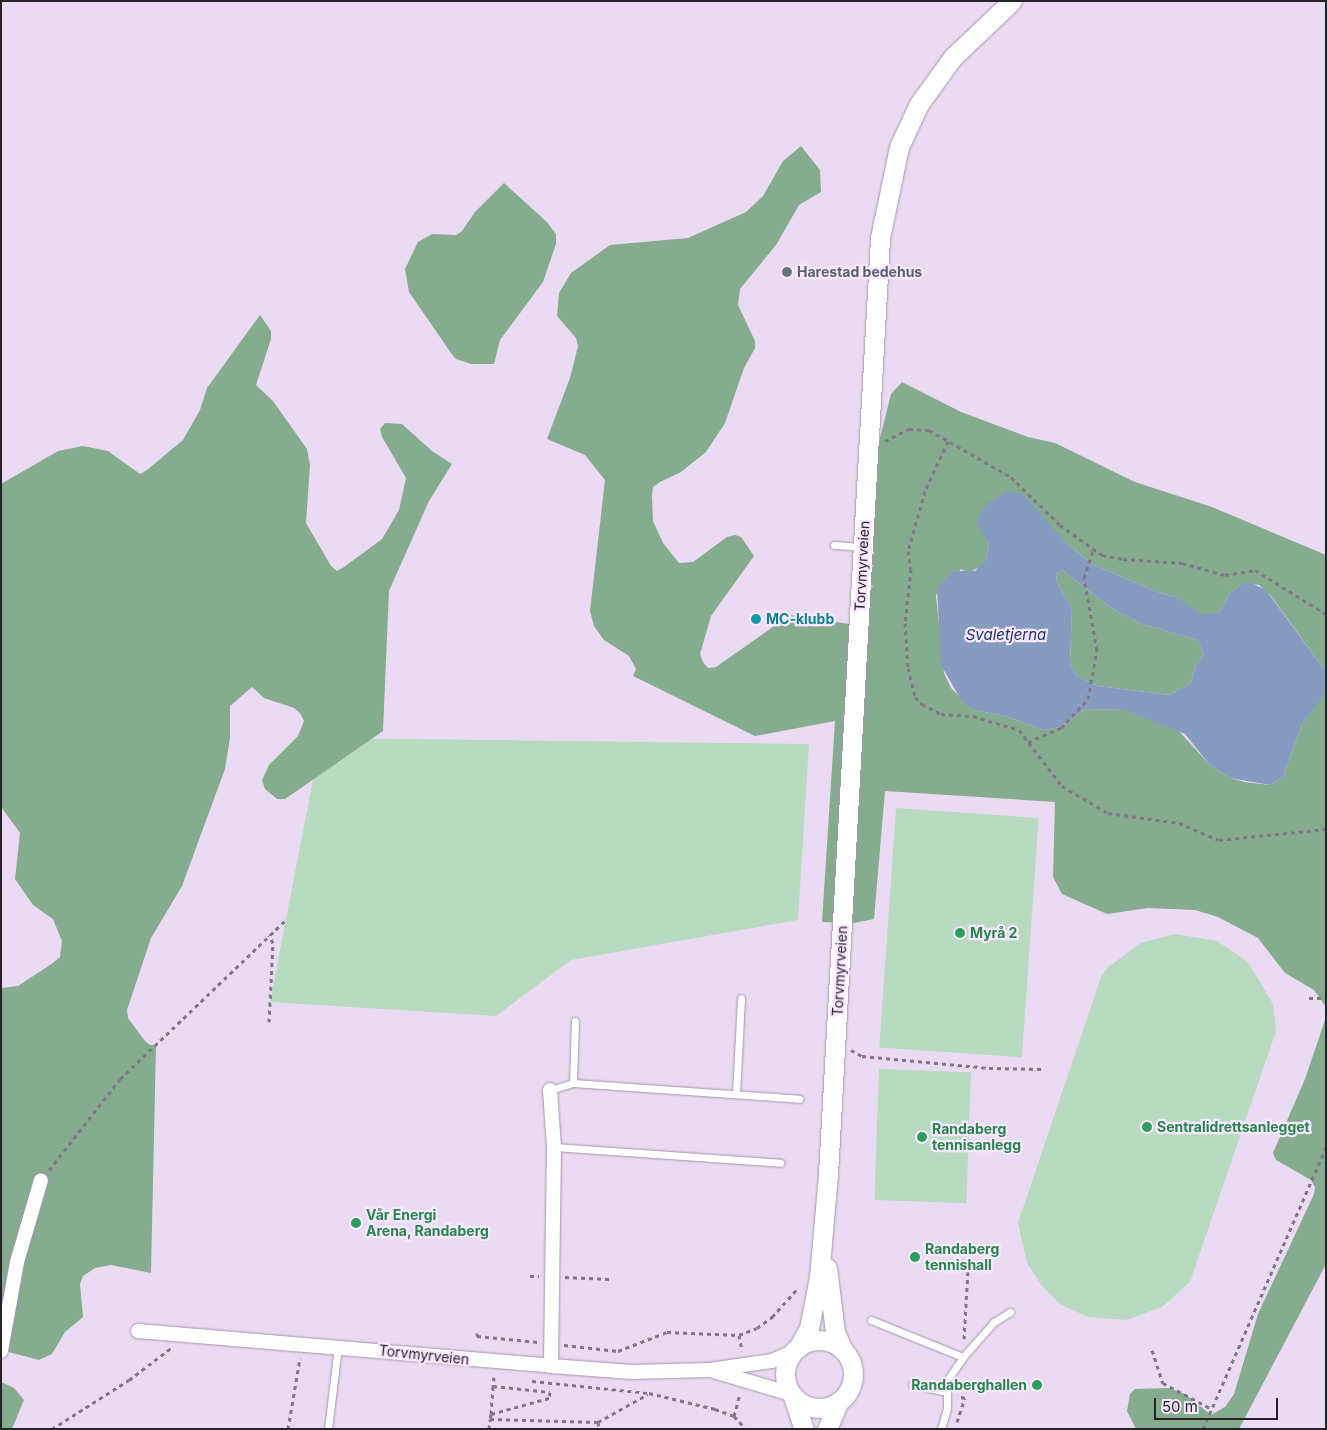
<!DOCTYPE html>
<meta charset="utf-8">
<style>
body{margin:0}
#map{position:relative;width:1327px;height:1430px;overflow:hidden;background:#ebdbf2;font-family:Inter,sans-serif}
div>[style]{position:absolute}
.green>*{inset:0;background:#b8dac0;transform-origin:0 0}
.forest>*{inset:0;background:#85ac8f}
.water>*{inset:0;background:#869bc0}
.path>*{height:3px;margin-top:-1.5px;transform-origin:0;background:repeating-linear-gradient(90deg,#807685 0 4px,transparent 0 8px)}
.roads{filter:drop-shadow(0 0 1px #a496ab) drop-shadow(0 0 1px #a496ab)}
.service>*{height:7px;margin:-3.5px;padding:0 3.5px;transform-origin:3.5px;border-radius:3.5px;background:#fff}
.minor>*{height:14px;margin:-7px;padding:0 7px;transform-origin:7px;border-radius:7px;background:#fff}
.secondary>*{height:19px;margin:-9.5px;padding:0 9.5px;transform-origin:9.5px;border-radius:9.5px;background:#fff}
.secondary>.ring{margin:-9.5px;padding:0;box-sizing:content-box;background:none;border:19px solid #fff;border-radius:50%}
.dots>*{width:14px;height:14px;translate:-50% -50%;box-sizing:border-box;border:2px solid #f8e8ff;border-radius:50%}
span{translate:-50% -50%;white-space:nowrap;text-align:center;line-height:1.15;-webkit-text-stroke:4.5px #f8e8ff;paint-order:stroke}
.worship-label{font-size:14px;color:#5b616d;font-weight:700}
.left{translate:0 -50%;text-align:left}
.street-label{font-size:14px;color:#27212a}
.culture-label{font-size:14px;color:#0d838f;font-weight:700}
.leisure-label{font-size:14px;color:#27864d;font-weight:700}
.right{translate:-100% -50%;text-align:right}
.water-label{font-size:15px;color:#1c3566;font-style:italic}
.frame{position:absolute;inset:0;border:2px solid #27212a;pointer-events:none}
.scale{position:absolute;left:1154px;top:1398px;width:124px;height:22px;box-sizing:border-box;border:2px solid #27212a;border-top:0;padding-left:6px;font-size:15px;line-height:18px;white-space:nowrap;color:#27212a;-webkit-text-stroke:4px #f8e8ff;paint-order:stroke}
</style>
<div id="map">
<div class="green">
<i style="clip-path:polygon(321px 738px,809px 744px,798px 920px,571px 960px,496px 1016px,270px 1002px)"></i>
<i style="left:896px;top:808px;width:143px;height:240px;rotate:4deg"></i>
<i style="clip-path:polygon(1175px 934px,1217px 941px,1248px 962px,1273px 1004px,1276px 1031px,1190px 1282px,1162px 1307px,1126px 1320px,1088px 1317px,1060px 1304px,1042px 1286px,1027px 1263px,1018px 1223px,1101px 977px,1108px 967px,1141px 943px)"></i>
<i style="left:879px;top:1069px;width:92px;height:131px;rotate:2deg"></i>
</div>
<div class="forest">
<i style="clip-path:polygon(801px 146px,820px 170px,821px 192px,799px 205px,776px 245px,740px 289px,738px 305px,755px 341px,755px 348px,744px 368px,725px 423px,706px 452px,681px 472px,660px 482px,653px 487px,652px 496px,653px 521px,663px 543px,679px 563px,693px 562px,727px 537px,735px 535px,741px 537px,754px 556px,711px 616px,700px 654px,703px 662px,708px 668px,716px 667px,790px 615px,856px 625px,875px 458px,891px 394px,902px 382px,961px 412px,1028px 437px,1055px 443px,1135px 482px,1212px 507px,1326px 555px,1326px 672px,1271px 596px,1259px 585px,1243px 583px,1231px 592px,1219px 612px,1202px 616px,1177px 597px,1160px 593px,1092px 564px,1065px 542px,986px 537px,989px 544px,986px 560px,982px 566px,968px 573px,961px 569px,936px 595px,944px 673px,951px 688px,973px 710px,1005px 716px,1044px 730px,1060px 727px,1085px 709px,1124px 710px,1178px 730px,1209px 764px,1230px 778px,1245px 782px,1270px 785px,1283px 777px,1302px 724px,1326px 692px,1326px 1007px,1314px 990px,1285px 973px,1258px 938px,1218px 917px,1195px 910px,1148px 908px,1107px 914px,1062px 894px,1053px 877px,1055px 802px,885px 791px,874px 919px,854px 923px,822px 922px,835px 721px,755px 736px,633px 676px,636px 669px,629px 656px,604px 640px,594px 626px,590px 611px,605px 480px,585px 455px,547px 439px,570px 378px,578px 346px,576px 338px,557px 316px,559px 293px,571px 273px,610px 245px,688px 238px,746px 212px,763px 196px,783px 161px)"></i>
<i style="clip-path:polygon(504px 183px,547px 222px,556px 234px,556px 244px,543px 282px,500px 340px,494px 364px,471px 364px,456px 359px,451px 353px,409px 292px,405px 269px,418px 242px,432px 234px,456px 235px,462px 231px,475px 212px)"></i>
<i style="clip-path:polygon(260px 315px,271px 331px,271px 339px,256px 385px,273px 401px,307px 449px,310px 465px,306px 523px,331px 566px,337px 571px,344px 567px,382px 539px,399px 510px,406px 478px,382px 437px,380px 429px,385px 423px,402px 424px,432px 451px,452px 464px,429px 501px,389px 591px,383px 731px,285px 799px,277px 799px,265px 789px,262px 780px,269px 765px,298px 736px,304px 721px,300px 713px,294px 708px,264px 698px,252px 687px,230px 706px,230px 738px,225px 769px,182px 886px,151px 938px,127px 1010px,128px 1018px,145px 1041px,150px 1045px,156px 1045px,151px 1273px,111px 1265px,95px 1268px,83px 1276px,80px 1284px,83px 1317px,65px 1332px,52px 1354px,39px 1360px,1px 1350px,1px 988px,18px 986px,53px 963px,60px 957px,62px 941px,53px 919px,33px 905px,15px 879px,20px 833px,1px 807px,1px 484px,58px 451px,83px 446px,108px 451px,140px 474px,147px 470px,183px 440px,200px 410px,207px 388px)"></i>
<i style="clip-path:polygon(1062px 570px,1113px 609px,1142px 624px,1197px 640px,1204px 654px,1195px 667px,1191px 683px,1169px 695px,1098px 686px,1077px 676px,1070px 663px,1072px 609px,1057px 582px,1056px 574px)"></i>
<i style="clip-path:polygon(1326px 1017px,1326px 1264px,1239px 1429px,1136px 1429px,1127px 1411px,1130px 1394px,1135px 1389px,1169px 1388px,1185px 1394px,1211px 1415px,1225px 1407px,1234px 1394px,1258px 1314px,1314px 1194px,1315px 1187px,1311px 1180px,1276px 1160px,1273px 1153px,1305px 1079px)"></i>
<i style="clip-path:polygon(1px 1382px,14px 1388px,24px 1400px,12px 1429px,1px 1429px)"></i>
</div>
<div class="water">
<i style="clip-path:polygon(evenodd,1007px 491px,1023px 494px,1065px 542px,1092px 564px,1160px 593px,1177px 597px,1202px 615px,1219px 612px,1231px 592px,1243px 583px,1251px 583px,1266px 590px,1326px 672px,1326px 693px,1302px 724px,1283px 777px,1270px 785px,1230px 778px,1209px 764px,1185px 734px,1124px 710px,1085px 709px,1060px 727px,1044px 730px,1005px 716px,973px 710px,961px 700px,941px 665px,937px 588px,953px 571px,975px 571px,986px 560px,989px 544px,977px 523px,979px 516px,988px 503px,1007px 491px,1062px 570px,1113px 609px,1142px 624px,1197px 640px,1204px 654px,1195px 667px,1191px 683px,1169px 695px,1098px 686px,1077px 676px,1070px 663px,1072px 609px,1057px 582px,1056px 574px,1062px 570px)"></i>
</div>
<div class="path">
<i style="left:885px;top:441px;width:27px;rotate:-27deg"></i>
<i style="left:909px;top:429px;width:20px;rotate:3deg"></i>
<i style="left:929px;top:430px;width:95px;rotate:29.8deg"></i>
<i style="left:1011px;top:477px;width:69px;rotate:44.4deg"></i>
<i style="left:1060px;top:525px;width:52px;rotate:35.5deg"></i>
<i style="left:1102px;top:555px;width:21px;rotate:11deg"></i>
<i style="left:1123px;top:559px;width:59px;rotate:3.9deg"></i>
<i style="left:1182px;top:563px;width:45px;rotate:15.6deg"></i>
<i style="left:1225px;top:575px;width:30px;rotate:-9deg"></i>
<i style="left:1255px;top:570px;width:84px;rotate:31.8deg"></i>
<i style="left:948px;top:441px;width:55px;rotate:114.7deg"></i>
<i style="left:925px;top:491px;width:62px;rotate:105.8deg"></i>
<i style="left:908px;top:551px;width:18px;rotate:81deg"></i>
<i style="left:911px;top:569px;width:54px;rotate:96.3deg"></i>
<i style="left:905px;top:623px;width:45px;rotate:86.2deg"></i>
<i style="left:908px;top:668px;width:30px;rotate:76deg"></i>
<i style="left:915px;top:697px;width:10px;rotate:45deg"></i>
<i style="left:922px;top:704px;width:21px;rotate:28deg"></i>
<i style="left:941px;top:714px;width:32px;rotate:4deg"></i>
<i style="left:973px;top:716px;width:48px;rotate:16.9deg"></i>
<i style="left:1019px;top:730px;width:71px;rotate:52.5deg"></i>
<i style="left:1062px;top:786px;width:53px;rotate:30.4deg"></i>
<i style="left:1108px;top:813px;width:72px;rotate:8deg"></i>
<i style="left:1179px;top:823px;width:43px;rotate:23deg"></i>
<i style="left:1219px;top:840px;width:108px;rotate:-5.9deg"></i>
<i style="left:1028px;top:742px;width:36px;rotate:-23deg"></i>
<i style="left:1061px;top:728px;width:40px;rotate:-47deg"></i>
<i style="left:1088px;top:699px;width:50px;rotate:-79.6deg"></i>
<i style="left:1097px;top:650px;width:73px;rotate:-100.2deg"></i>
<i style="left:1084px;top:578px;width:29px;rotate:-72deg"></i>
<i style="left:1309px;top:998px;width:17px"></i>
<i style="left:269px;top:1022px;width:79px;rotate:-87.1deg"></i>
<i style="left:273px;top:943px;width:9px;rotate:-117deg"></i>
<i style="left:851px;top:1050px;width:13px;rotate:29deg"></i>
<i style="left:862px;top:1056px;width:128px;rotate:5.4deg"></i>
<i style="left:989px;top:1068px;width:56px;rotate:1deg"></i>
<i style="left:49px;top:1170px;width:115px;rotate:-52deg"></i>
<i style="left:120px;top:1079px;width:228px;rotate:-43.8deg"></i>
<i style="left:530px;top:1276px;width:9px"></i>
<i style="left:565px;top:1277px;width:44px;rotate:2.6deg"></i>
<i style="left:477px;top:1333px;width:3px;rotate:90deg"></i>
<i style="left:477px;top:1336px;width:61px;rotate:5.6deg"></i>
<i style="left:739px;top:1335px;width:16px;rotate:79deg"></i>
<i style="left:964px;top:1339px;width:70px;rotate:-86.7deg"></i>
<i style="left:564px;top:1345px;width:54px;rotate:6.3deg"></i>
<i style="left:618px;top:1351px;width:53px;rotate:-21.2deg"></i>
<i style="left:667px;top:1332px;width:72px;rotate:2.4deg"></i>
<i style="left:739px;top:1335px;width:19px;rotate:-21deg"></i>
<i style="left:757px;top:1328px;width:19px;rotate:-36deg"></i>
<i style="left:772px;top:1317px;width:39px;rotate:-48deg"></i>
<i style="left:1152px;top:1350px;width:35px;rotate:72deg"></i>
<i style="left:1163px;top:1383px;width:55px;rotate:28deg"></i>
<i style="left:494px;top:1377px;width:9px;rotate:96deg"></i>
<i style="left:493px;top:1386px;width:57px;rotate:6deg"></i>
<i style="left:550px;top:1392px;width:6px;rotate:99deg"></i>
<i style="left:549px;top:1398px;width:60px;rotate:164.6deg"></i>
<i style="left:491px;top:1414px;width:5px;rotate:101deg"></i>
<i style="left:490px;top:1419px;width:108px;rotate:1.6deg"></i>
<i style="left:598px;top:1422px;width:7px;rotate:82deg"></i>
<i style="left:532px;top:1381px;width:118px;rotate:5.9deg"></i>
<i style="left:649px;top:1393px;width:68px;rotate:13.6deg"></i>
<i style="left:715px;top:1409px;width:20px;rotate:20deg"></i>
<i style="left:734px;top:1416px;width:18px;rotate:47deg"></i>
<i style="left:491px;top:1414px;width:28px;rotate:-86deg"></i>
<i style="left:734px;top:1416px;width:23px;rotate:-75deg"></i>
<i style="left:598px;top:1422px;width:57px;rotate:-29.2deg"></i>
<i style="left:957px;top:1422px;width:25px;rotate:-72deg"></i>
<i style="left:965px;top:1398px;width:8px;rotate:-166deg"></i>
<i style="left:52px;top:1429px;width:91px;rotate:-32.5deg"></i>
<i style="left:129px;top:1380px;width:53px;rotate:-37.3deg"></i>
<i style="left:288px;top:1429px;width:72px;rotate:-80.4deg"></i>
<i style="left:489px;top:1429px;width:10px;rotate:-84deg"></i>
<i style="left:1203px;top:1429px;width:308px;rotate:-66.4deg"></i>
</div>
<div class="roads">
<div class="service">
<i style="left:834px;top:545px;width:27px;rotate:4deg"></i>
<i style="left:573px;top:1083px;width:62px;rotate:-88.2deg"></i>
<i style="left:550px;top:1090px;width:24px;rotate:-17deg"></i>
<i style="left:573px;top:1083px;width:227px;rotate:4deg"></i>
<i style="left:736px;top:1094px;width:96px;rotate:-87deg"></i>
<i style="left:554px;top:1147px;width:227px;rotate:4deg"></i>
<i style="left:871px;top:1320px;width:99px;rotate:21.9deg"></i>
<i style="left:912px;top:1384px;width:36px;rotate:13deg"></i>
<i style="left:947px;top:1392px;width:16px;rotate:90deg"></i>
<i style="left:947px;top:1408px;width:22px;rotate:106deg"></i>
<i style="left:941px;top:1389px;width:39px;rotate:-55deg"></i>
<i style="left:963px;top:1357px;width:47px;rotate:-48.5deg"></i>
<i style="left:994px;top:1322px;width:19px;rotate:-32deg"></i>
<i style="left:328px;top:1429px;width:84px;rotate:-83.1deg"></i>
</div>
<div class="minor">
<i style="left:550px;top:1090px;width:57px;rotate:86deg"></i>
<i style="left:554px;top:1147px;width:219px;rotate:90.8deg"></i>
<i style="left:138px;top:1331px;width:414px;rotate:4.8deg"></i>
<i style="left:551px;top:1366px;width:81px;rotate:4.2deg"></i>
<i style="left:632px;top:1372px;width:78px;rotate:-1.5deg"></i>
<i style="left:1px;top:1351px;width:90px;rotate:-79.8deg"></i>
<i style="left:17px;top:1262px;width:85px;rotate:-73.7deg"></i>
<i style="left:791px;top:1394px;width:84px;rotate:-163.5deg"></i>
<i style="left:710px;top:1370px;width:63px;rotate:-8.3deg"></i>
<i style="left:772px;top:1361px;width:23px;rotate:-23deg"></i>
</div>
<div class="secondary">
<i style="left:827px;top:1268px;width:64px;rotate:82.9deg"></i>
<i style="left:835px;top:1332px;width:20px;rotate:66deg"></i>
<i class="ring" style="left:785px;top:1340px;width:49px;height:49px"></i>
<i style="left:798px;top:1348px;width:23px;rotate:-61deg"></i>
<i style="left:809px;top:1328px;width:52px;rotate:-78.9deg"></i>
<i style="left:819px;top:1277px;width:103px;rotate:-85deg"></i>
<i style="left:828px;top:1174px;width:937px;rotate:-86.82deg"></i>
<i style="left:880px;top:238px;width:93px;rotate:-78.2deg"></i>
<i style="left:899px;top:147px;width:47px;rotate:-65.1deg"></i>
<i style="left:919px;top:104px;width:58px;rotate:-54.1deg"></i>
<i style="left:953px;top:57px;width:81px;rotate:-43.5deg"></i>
<i style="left:793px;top:1396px;width:35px;rotate:72deg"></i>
<i style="left:827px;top:1429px;width:30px;rotate:-67deg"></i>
</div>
</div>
<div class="dots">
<i style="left:787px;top:272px;background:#6b7280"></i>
<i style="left:756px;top:619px;background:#0f9aa8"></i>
<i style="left:960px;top:933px;background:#2e9e5b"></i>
<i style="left:1147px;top:1127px;background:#2e9e5b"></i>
<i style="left:922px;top:1137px;background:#2e9e5b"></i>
<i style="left:356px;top:1223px;background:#2e9e5b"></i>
<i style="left:915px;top:1257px;background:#2e9e5b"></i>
<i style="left:1037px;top:1385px;background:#2e9e5b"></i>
</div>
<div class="worship-label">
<span class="left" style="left:797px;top:272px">Harestad bedehus</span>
</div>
<div class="street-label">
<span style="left:862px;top:566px;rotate:-87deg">Torvmyrveien</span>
<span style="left:840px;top:971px;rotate:-87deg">Torvmyrveien</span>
<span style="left:424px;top:1355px;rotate:6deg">Torvmyrveien</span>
</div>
<div class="culture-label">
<span class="left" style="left:766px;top:619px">MC-klubb</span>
</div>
<div class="leisure-label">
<span class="left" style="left:970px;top:933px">Myrå 2</span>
<span class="left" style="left:1157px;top:1127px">Sentralidrettsanlegget</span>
<span class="left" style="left:932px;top:1137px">Randaberg<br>tennisanlegg</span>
<span class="left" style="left:366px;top:1223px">Vår Energi<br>Arena, Randaberg</span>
<span class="left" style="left:925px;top:1257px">Randaberg<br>tennishall</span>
<span class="right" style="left:1027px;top:1385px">Randaberghallen</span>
</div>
<div class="water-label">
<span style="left:1006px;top:635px">Svaletjerna</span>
</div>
<div class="frame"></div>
<div class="scale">50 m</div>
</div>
